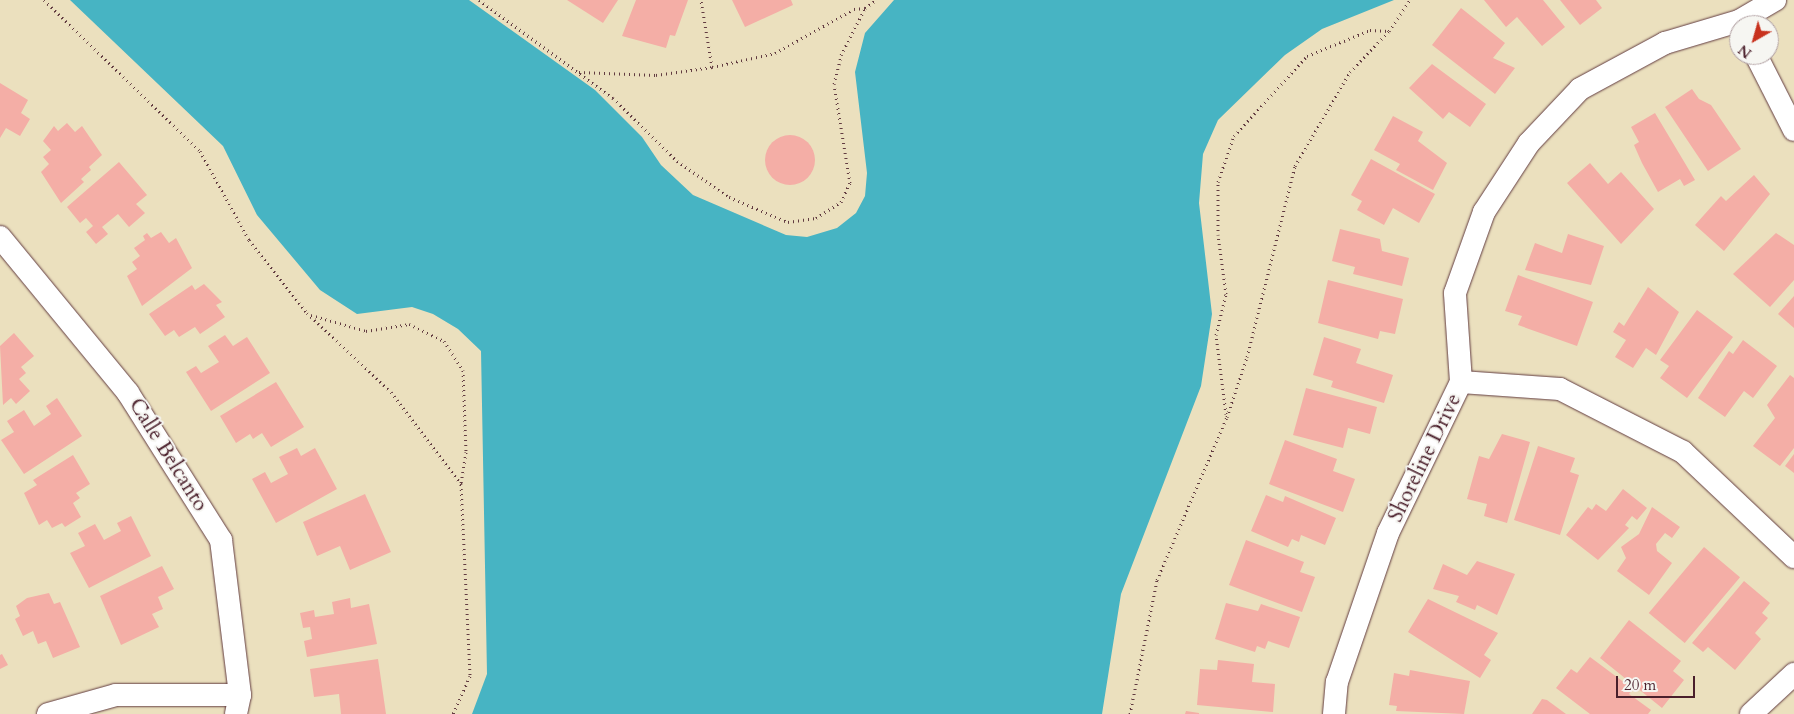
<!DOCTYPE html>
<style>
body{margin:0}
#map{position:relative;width:1794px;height:714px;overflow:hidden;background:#ebe0be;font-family:Cardo,serif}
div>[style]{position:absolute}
.water>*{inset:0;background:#47b4c3}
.building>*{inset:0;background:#f4aea6;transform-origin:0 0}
.round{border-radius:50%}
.path>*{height:3px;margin-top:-1.5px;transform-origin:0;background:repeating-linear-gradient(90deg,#623c41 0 1px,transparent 0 5px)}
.roads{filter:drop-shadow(0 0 1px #623c41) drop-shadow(0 0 1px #623c41)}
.street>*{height:22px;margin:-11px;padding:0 11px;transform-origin:11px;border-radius:11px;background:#fff}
span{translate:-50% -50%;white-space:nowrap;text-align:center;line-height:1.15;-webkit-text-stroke:4px #f6f6f2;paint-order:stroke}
.street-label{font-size:21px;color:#4a1f2b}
.north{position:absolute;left:1729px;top:15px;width:50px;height:50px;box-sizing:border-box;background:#f6f6f2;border:1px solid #b1a0a2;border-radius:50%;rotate:218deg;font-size:14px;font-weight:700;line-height:20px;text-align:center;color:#4a1f2b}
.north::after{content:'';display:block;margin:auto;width:18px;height:22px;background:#c8321e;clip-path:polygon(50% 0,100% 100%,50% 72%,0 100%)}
.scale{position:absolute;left:1616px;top:676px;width:79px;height:22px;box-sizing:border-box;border:2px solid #4a1f2b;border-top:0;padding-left:6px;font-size:15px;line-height:18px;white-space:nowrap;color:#4a1f2b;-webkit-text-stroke:4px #f6f6f2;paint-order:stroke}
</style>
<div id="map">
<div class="water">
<i style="clip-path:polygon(70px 0,469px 0,595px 90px,642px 137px,661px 165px,693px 195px,786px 235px,807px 237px,837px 228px,856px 213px,865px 196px,867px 173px,855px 72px,865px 33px,894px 0,1394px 0,1322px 29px,1285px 55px,1218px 120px,1203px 154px,1199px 203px,1212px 314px,1201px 386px,1121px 594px,1102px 714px,472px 714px,487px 674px,481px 351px,458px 329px,433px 314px,412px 307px,357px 314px,320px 290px,257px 215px,223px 146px)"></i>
</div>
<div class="building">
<i style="clip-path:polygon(567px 0,618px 0,603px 23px)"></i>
<i style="clip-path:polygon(636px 0,688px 0,675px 36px,670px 35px,666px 48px,622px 36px)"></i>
<i style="clip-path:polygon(732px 0,791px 0,793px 5px,745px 27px)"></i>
<i style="clip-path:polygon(1484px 0,1543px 0,1565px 27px,1542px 46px,1517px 17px,1506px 27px)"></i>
<i style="clip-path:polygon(1560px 0,1596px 0,1602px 8px,1580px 25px)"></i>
<i style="clip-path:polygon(1461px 8px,1505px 43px,1493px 58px,1515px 68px,1495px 94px,1432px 45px)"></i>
<i style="clip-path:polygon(1432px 64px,1486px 104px,1470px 127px,1449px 112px,1443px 119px,1409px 88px)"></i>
<i style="clip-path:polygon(0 83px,28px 100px,21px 113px,30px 119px,20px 136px,6px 128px,0 138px)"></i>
<i style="clip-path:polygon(1692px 89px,1699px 99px,1711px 105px,1741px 149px,1708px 171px,1665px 107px)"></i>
<i style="clip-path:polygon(1655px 113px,1695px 180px,1684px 186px,1680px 179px,1658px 192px,1642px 163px,1634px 145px,1639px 142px,1631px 127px)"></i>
<i style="clip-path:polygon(1393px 116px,1423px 132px,1418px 141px,1447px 163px,1433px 190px,1396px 170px,1400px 164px,1374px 150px)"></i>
<i style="clip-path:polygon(67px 123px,75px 132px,82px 126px,102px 155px,89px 167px,91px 170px,81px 179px,84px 182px,61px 203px,41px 172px,49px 164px,43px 157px,51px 150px,43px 141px,54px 126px,58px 131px)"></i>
<i class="round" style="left:765px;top:135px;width:50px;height:50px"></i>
<i style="clip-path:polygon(1371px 159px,1435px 194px,1419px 223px,1393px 208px,1384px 225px,1357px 210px,1362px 201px,1351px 195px)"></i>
<i style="clip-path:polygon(119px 162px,147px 195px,136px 204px,145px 213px,129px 227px,118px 214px,102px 227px,108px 234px,96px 244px,86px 232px,93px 226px,86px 218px,80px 223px,67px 207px)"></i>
<i style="clip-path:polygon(1590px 163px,1608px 184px,1621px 172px,1654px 209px,1621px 244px,1567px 183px)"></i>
<i style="clip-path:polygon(1754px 175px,1770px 194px,1724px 251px,1695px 225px,1721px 196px,1726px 201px)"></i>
<i style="clip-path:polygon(1340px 229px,1380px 239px,1382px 251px,1409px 258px,1402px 286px,1353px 274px,1355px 267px,1332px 261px)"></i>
<i style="clip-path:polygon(161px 232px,169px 243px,176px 238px,192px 268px,142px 306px,127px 276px,137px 269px,132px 262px,140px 256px,134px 248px,145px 240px,143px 236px,147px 233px,151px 238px)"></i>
<i style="clip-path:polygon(1776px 233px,1794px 245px,1794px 280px,1770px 307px,1733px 274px)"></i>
<i style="clip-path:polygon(1568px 234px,1604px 246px,1591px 285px,1525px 270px,1535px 243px,1562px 253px)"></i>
<i style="clip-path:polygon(1518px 275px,1593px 302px,1577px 346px,1518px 325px,1522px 316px,1505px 311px)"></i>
<i style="clip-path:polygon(1328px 280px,1403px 299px,1395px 334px,1380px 331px,1378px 339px,1318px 323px)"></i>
<i style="clip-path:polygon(204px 284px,222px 302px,216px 305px,225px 317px,200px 334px,195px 327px,179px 337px,174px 330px,165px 336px,149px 314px,192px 285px,195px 290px)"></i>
<i style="clip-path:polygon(1648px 287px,1679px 312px,1656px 355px,1646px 348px,1633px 368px,1615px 357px,1626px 340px,1613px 332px,1619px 322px,1624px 326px)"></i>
<i style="clip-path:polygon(1794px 296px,1794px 328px,1778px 314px)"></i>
<i style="clip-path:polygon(1697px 310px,1733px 337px,1687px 398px,1660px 378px,1669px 366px,1660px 360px)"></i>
<i style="clip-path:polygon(14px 333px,34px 356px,21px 367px,26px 373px,19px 379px,30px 391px,16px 404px,11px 398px,3px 405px,0 346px)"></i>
<i style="clip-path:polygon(225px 335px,233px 346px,247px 337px,270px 373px,211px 411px,186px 372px,196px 366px,201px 373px,219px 362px,208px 346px)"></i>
<i style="clip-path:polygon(1324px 337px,1361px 349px,1356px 363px,1393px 375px,1384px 403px,1331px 387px,1333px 381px,1313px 375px)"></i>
<i style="clip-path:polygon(1743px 340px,1777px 366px,1753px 398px,1744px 391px,1725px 417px,1698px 398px,1729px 351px,1733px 354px)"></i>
<i style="clip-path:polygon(1790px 375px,1794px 378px,1794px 448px,1780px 466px,1753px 446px,1775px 418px,1767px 405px)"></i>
<i style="clip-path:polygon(276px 382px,304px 427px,271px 447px,262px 433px,253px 439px,250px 434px,236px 443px,220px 416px)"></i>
<i style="clip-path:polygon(1306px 388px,1377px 407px,1370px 434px,1348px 428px,1343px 448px,1293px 435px)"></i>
<i style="clip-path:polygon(57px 398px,82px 436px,24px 474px,1px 440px,14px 432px,7px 421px,24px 410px,34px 426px,51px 414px,46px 406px)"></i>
<i style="clip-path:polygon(1502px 434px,1530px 442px,1507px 523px,1484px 516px,1487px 504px,1467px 499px,1479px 456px,1489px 459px)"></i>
<i style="clip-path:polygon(1285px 440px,1337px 459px,1333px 471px,1355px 479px,1343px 512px,1269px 484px)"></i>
<i style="clip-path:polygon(1538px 446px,1575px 458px,1570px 472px,1579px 475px,1560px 535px,1514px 520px)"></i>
<i style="clip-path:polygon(297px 448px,301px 456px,315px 448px,337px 489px,276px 523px,252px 479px,265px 472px,271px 483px,288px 474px,279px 457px)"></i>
<i style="clip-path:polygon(1794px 454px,1794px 473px,1785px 466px)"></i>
<i style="clip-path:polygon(73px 455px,90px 484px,76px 493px,80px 498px,73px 503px,81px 517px,65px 527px,62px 523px,52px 528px,47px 520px,39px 525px,24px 493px,37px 485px,33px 480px)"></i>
<i style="clip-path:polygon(1623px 489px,1647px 508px,1637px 520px,1632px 516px,1625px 525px,1629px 528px,1598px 560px,1566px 535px,1588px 507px,1592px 510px,1596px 504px,1606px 511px)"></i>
<i style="clip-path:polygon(365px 494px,391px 552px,350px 570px,340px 546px,317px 556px,303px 522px)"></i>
<i style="clip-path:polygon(1266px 495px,1283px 502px,1285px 496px,1336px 518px,1325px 545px,1301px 535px,1299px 542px,1292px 539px,1288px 547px,1251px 531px)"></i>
<i style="clip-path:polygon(1652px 507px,1680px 527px,1672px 538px,1665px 533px,1656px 544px,1657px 551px,1672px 563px,1649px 595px,1617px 571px,1626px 558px,1621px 547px,1639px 534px)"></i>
<i style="clip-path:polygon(131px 516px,151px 556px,89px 588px,70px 553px,85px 546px,78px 533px,95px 524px,104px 540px,121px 531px,117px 523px)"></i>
<i style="clip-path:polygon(1246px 540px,1304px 562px,1300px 572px,1315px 577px,1302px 612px,1229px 585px)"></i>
<i style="left:1704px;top:547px;width:47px;height:86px;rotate:40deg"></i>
<i style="clip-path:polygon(1477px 561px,1515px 574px,1497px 615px,1477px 605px,1475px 610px,1456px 602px,1459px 596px,1433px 589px,1443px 564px,1467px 575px)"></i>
<i style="clip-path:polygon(162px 566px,174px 589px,158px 597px,163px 609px,152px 614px,159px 627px,121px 645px,100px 596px)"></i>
<i style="clip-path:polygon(1744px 581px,1770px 603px,1762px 613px,1768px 618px,1755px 633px,1761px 639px,1735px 670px,1708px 647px,1703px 652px,1692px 643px)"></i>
<i style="clip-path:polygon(49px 593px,54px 604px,60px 602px,80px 647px,53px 658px,46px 641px,38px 644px,33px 631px,23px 636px,15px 619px,20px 616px,16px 606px,27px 598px)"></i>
<i style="clip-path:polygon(350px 598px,351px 608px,369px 604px,377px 644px,307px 657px,304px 641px,312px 639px,310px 627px,303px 628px,300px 613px,314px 610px,315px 617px,334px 614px,332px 602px)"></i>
<i style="clip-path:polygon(1428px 599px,1498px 633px,1484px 655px,1491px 660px,1480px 678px,1408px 632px)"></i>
<i style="clip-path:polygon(1226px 603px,1258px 611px,1261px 604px,1300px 617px,1289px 648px,1268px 641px,1265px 649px,1257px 646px,1255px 652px,1215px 639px)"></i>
<i style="clip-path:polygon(1629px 620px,1681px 661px,1673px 671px,1684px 680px,1662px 708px,1600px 658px)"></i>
<i style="clip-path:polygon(2px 654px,8px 665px,0 669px,0 655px)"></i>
<i style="clip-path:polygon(1590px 657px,1633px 689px,1629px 694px,1651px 710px,1648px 714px,1590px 714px,1556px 688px,1571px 669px,1577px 673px)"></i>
<i style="clip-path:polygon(378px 659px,386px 714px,341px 714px,339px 694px,314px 697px,310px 669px)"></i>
<i style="clip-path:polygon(1218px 660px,1254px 664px,1252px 682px,1275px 684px,1273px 712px,1197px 705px,1200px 669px,1217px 670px)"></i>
<i style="clip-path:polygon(1410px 670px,1470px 681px,1464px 714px,1396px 711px,1397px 706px,1389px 705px,1394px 673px,1409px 676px)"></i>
<i style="clip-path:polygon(1542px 699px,1547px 700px,1566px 714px,1532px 714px)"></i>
<i style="clip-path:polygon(1186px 711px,1199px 713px,1199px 714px,1185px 714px)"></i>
</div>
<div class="path">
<i style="left:44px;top:0;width:217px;rotate:44.1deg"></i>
<i style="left:200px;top:151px;width:102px;rotate:61.2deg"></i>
<i style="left:249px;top:240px;width:93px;rotate:51.5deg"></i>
<i style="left:307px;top:313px;width:115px;rotate:43.2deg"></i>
<i style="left:391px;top:392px;width:116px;rotate:52.7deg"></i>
<i style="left:461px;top:484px;width:192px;rotate:87.3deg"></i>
<i style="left:470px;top:676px;width:42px;rotate:114.1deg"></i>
<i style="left:479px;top:0;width:166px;rotate:36.2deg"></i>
<i style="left:613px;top:98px;width:90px;rotate:44.5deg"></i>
<i style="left:677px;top:161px;width:63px;rotate:34.7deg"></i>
<i style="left:729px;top:197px;width:64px;rotate:23deg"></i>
<i style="left:788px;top:222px;width:28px;rotate:-8deg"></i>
<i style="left:816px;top:218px;width:30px;rotate:-33deg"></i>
<i style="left:841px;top:202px;width:21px;rotate:-65deg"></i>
<i style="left:850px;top:183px;width:100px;rotate:-99.2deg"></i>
<i style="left:834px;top:84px;width:30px;rotate:-76deg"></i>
<i style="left:841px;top:55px;width:53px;rotate:-62.9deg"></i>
<i style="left:865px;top:8px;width:14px;rotate:-36deg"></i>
<i style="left:712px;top:67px;width:65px;rotate:-12.5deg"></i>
<i style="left:775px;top:53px;width:90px;rotate:-29.1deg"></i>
<i style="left:854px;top:9px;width:11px;rotate:-5deg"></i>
<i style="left:579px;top:72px;width:77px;rotate:2.2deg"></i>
<i style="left:656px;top:75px;width:57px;rotate:-8.1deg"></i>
<i style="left:712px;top:67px;width:68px;rotate:-99.3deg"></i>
<i style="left:311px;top:315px;width:57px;rotate:16.2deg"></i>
<i style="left:366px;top:331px;width:44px;rotate:-9.2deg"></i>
<i style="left:409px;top:324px;width:39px;rotate:26deg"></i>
<i style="left:444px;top:341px;width:35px;rotate:57deg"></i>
<i style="left:463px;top:370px;width:82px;rotate:87.9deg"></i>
<i style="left:466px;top:452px;width:32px;rotate:99deg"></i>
<i style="left:1226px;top:414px;width:80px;rotate:-97.2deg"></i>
<i style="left:1216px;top:335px;width:42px;rotate:-76.3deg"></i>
<i style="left:1226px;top:294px;width:60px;rotate:-97.7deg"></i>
<i style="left:1218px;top:235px;width:53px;rotate:-90deg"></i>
<i style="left:1218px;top:182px;width:49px;rotate:-70.8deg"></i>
<i style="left:1234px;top:136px;width:108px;rotate:-47.6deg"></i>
<i style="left:1307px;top:56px;width:68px;rotate:-22.4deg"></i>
<i style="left:1370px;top:30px;width:19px;rotate:3deg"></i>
<i style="left:1130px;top:714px;width:137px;rotate:-78.6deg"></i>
<i style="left:1157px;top:580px;width:177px;rotate:-66.8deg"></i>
<i style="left:1227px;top:417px;width:63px;rotate:-71.6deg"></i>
<i style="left:1247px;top:357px;width:197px;rotate:-75.9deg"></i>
<i style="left:1295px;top:166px;width:109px;rotate:-59.7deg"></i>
<i style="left:1350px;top:72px;width:57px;rotate:-46.4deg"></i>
<i style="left:1389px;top:31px;width:37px;rotate:-56deg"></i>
</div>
<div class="roads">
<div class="street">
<i style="left:1756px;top:55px;width:84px;rotate:63.1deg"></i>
<i style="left:0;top:237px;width:202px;rotate:50.6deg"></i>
<i style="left:128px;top:393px;width:174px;rotate:57.7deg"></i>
<i style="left:221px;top:540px;width:156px;rotate:83deg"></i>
<i style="left:240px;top:695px;width:19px;rotate:102deg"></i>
<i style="left:1461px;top:382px;width:99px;rotate:4deg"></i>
<i style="left:1560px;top:389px;width:138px;rotate:27.1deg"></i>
<i style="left:1683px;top:452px;width:153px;rotate:43.4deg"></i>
<i style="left:48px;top:714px;width:71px;rotate:-15.6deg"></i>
<i style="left:116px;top:695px;width:124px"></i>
<i style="left:1334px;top:714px;width:32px;rotate:-85deg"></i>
<i style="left:1337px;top:682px;width:157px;rotate:-71.1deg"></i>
<i style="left:1388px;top:533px;width:168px;rotate:-64.2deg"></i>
<i style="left:1461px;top:382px;width:89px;rotate:-93.9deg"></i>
<i style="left:1455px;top:293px;width:86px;rotate:-70.3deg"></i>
<i style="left:1484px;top:212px;width:82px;rotate:-56.9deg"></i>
<i style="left:1529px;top:143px;width:74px;rotate:-46.6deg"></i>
<i style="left:1580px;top:89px;width:97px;rotate:-28.4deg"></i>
<i style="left:1665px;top:43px;width:77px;rotate:-16.6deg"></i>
<i style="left:1739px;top:21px;width:42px;rotate:-30.3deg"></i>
<i style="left:1751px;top:714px;width:59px;rotate:-42.9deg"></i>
</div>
</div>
<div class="street-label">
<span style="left:168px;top:455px;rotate:58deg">Calle Belcanto</span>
<span style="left:1425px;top:458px;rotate:-64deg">Shoreline Drive</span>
</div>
<div class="north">N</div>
<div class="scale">20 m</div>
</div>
